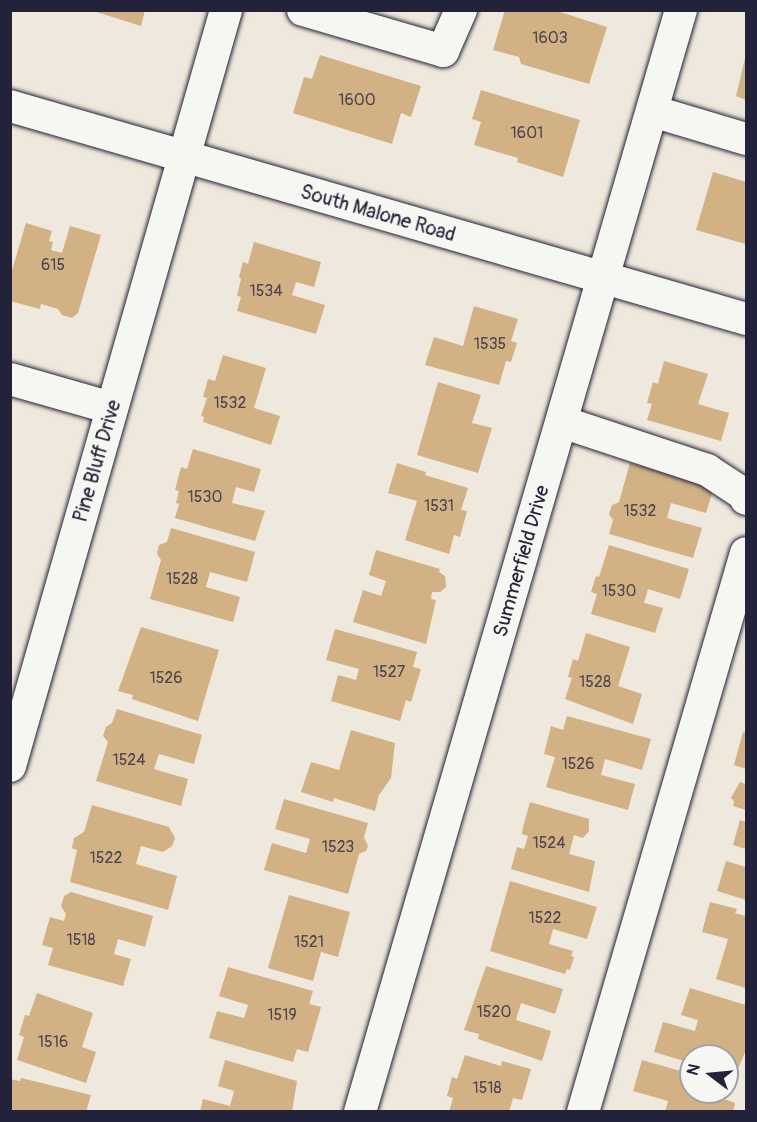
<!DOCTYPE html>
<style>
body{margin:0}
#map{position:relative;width:757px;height:1122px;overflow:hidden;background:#efe8dc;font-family:Pangolin,sans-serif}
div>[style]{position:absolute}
.building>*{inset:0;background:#d2b185}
.roads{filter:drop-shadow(0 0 2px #22223b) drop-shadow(0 0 2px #22223b)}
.minor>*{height:32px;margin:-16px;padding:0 16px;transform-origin:16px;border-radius:16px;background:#f6f6f2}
span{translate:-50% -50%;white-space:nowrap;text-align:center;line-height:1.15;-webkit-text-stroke:6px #f6f6f2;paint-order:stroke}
.number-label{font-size:16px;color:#4e464e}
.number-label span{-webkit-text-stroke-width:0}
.street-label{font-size:20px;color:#22223b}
.frame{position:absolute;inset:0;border:12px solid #22223b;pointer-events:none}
.north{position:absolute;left:679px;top:1044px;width:60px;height:60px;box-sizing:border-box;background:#f6f6f2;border:2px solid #a1a1a9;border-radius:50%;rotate:286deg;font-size:16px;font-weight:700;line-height:24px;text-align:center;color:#22223b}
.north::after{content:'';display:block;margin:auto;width:21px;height:27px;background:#22223b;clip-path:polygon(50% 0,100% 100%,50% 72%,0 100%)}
</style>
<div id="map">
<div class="building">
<i style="clip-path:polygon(90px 10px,145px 10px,141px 26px)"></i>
<i style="clip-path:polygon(505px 10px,554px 10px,607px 27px,589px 84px,521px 64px,519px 57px,493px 50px)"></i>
<i style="clip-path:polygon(746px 54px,746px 100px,736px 96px)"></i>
<i style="clip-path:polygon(320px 55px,421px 86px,411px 117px,401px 113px,392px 144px,293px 113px,304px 77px,312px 79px)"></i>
<i style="clip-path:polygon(481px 90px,580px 120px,563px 177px,517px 162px,518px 158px,474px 145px,481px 122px,472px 119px)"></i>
<i style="clip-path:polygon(713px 172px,746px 182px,746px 244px,696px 230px)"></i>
<i style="clip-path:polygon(26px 223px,52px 231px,49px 241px,53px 242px,51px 250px,62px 253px,70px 226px,101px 235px,78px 313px,72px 318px,62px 315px,58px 309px,41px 304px,40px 309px,10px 301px,10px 277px)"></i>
<i style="clip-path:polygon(254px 242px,321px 262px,314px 287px,296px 282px,292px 295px,325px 305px,316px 334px,237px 311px,241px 297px,237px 296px,241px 279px,239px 277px,243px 262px,248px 264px)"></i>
<i style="clip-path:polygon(474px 306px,518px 319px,511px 341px,517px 343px,511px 362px,506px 361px,499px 385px,425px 365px,434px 337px,463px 346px)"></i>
<i style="clip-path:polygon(223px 355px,266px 368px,254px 408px,280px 416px,271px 445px,203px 422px,204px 417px,201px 416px,207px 398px,203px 397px,208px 379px,215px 381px)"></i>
<i style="clip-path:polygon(664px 361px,708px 374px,698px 404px,729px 413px,721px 441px,647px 420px,652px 404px,647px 403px,653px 382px,658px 384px)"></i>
<i style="clip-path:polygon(438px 382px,481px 395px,472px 423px,492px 428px,478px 473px,417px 455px)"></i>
<i style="clip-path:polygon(193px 449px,261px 469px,254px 492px,236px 487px,232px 503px,265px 511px,255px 541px,175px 518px,179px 504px,176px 503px,179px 491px,175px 490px,181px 467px,187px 469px)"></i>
<i style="clip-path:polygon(397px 463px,426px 472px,425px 475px,468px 488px,461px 510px,467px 511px,460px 537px,454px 535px,449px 554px,405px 540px,417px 501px,388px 493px)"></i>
<i style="clip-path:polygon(630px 463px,714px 487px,706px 513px,671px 503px,667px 518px,702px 528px,693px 558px,609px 534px,613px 520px,609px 514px,612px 505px,619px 502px)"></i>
<i style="clip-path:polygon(171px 528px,255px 552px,247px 582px,210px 572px,206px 587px,240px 597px,233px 622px,150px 599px,161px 560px,157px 554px,159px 545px,167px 542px)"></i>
<i style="clip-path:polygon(609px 545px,689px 569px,680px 599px,648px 589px,644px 603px,663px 608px,655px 633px,591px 614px,597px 594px,591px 592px,596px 576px,599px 577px)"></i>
<i style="clip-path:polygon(376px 550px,440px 569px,439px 572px,445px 576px,446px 587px,440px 592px,432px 592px,431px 599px,436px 600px,426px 644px,353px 622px,363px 590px,381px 596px,386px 581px,369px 575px)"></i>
<i style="clip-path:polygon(141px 627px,219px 650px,198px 721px,132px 699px,133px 695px,118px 691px)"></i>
<i style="clip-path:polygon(335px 629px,417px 652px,413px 667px,421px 669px,411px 702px,406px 700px,400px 721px,331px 701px,338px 675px,356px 680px,359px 669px,326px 660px)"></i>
<i style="clip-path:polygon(586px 633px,630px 647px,618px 686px,642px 694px,633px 724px,565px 699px,572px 678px,568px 677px,573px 659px,578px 661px)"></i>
<i style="clip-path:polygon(117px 709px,202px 735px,194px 764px,159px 754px,154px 769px,188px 779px,181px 806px,96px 781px,108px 742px,103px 736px,106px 727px,112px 723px)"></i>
<i style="clip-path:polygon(567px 716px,651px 739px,642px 770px,605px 759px,601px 775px,635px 784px,628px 810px,546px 787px,555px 757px,544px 754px,551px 726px,563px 730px)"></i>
<i style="clip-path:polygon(351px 730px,395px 743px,391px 778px,379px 795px,375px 811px,334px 798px,333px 802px,301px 792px,311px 762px,339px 770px)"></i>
<i style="clip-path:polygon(743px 732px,746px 733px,746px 769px,734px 765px)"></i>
<i style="clip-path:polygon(740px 782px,746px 784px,746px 810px,733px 806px,734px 801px,731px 798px)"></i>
<i style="clip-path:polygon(284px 799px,368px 823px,364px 837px,368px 846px,366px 851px,359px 854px,348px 894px,264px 870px,272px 843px,306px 853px,310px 839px,275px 829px)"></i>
<i style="clip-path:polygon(530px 802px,589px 819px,589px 831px,583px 838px,574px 835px,569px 854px,595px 861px,589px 892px,511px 869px,517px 847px,524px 849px,528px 836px,522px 834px,523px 827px)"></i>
<i style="clip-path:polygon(92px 805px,169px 827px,175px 838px,172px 846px,163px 852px,141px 846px,136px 864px,177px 876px,168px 910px,70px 882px,77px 850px,72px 848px,74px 838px,84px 832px)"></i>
<i style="clip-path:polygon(740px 820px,746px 822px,746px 849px,733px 845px)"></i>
<i style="clip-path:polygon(726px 861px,746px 867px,746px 900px,717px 891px)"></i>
<i style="clip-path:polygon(510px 881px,597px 907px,587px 939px,553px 929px,549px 944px,573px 951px,571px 956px,574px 957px,570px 970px,567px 969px,565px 974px,490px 951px)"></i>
<i style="clip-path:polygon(71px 892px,153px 916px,145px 947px,118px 939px,114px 954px,131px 959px,123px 986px,48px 965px,53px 948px,42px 945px,50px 917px,64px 921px,66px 914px,61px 906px,64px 896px)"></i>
<i style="clip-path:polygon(289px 895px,350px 912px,338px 957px,321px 952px,313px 981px,268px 968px)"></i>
<i style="clip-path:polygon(710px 902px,737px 909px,735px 913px,746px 916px,746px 988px,716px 979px,728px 939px,702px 932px)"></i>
<i style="clip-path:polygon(486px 966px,563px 989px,555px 1014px,521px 1003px,516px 1020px,551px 1031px,542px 1061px,478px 1039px,479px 1034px,464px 1030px)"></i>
<i style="clip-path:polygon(228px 967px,313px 991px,309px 1004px,321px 1007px,308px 1052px,297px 1049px,293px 1062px,209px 1038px,217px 1011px,244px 1018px,248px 1005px,219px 996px)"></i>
<i style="clip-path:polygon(690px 988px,746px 1005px,746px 1050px,735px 1076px,727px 1074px,727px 1056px,691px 1056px,691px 1063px,654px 1052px,663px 1022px,695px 1031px,698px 1020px,681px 1015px)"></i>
<i style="clip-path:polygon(37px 993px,93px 1013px,82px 1047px,96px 1052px,86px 1083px,17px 1060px,24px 1037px,19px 1035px,25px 1015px,29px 1016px)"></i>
<i style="clip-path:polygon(465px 1055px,501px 1066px,502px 1061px,531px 1069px,522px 1100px,513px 1098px,509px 1112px,449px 1112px,453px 1098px,447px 1096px,452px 1077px,457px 1079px)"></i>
<i style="clip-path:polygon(225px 1060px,297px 1081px,292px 1112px,200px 1112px,203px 1099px,230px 1106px,234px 1091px,218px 1086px)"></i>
<i style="clip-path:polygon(642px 1060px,691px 1074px,691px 1092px,726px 1092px,724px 1099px,735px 1103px,733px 1112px,665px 1112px,668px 1101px,633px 1091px)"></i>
<i style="clip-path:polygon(21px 1078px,91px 1095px,86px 1112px,10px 1112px,10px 1079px,20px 1081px)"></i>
</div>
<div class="roads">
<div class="minor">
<i style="left:303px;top:10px;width:146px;rotate:16.3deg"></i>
<i style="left:443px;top:51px;width:45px;rotate:-66.3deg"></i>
<i style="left:10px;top:106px;width:766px;rotate:16.14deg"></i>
<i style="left:652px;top:111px;width:98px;rotate:16.6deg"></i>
<i style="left:10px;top:379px;width:106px;rotate:15.9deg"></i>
<i style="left:562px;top:422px;width:153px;rotate:18.3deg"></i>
<i style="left:707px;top:470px;width:45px;rotate:33.3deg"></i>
<i style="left:745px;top:495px;width:4px;rotate:76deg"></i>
<i style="left:10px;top:766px;width:786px;rotate:-74.05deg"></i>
<i style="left:360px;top:1112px;width:1148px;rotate:-73.76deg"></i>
<i style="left:583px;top:1112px;width:582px;rotate:-73.74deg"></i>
</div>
</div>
<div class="number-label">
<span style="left:550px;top:38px">1603</span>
<span style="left:357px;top:100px">1600</span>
<span style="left:527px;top:133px">1601</span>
<span style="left:53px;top:265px">615</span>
<span style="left:266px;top:291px">1534</span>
<span style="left:490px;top:344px">1535</span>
<span style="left:230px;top:403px">1532</span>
<span style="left:205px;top:497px">1530</span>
<span style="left:439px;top:506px">1531</span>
<span style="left:640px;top:511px">1532</span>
<span style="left:182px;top:579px">1528</span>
<span style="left:619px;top:591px">1530</span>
<span style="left:389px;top:672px">1527</span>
<span style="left:166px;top:678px">1526</span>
<span style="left:595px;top:682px">1528</span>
<span style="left:129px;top:760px">1524</span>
<span style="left:578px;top:764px">1526</span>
<span style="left:549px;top:843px">1524</span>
<span style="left:338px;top:847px">1523</span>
<span style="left:106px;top:858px">1522</span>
<span style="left:545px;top:918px">1522</span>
<span style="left:81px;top:940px">1518</span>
<span style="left:309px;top:942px">1521</span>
<span style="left:494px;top:1012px">1520</span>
<span style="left:282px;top:1015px">1519</span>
<span style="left:53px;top:1042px">1516</span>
<span style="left:487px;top:1088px">1518</span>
</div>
<div class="street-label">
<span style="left:378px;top:213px;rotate:16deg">South Malone Road</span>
<span style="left:97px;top:461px;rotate:-74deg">Pine Bluff Drive</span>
<span style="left:521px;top:561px;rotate:-74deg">Summerfield Drive</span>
</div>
<div class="frame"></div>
<div class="north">N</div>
</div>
